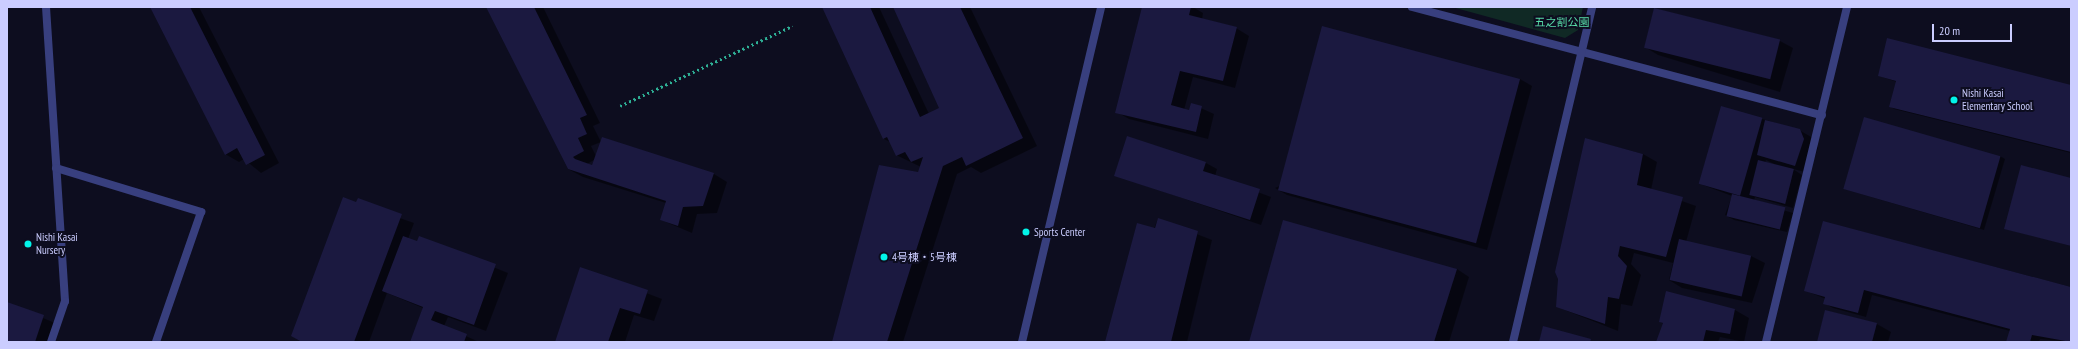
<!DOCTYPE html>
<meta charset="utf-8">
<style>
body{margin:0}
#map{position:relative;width:2078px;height:349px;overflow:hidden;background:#0d0d1f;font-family:"PT Sans Narrow","Noto Sans JP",sans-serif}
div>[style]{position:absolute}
.green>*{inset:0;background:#102925}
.shadow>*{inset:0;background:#0007}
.building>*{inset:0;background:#1b1940;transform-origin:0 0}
.path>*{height:2.5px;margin-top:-1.25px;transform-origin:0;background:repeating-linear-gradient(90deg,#2eaf95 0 2px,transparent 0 5px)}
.minor>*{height:8px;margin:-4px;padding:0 4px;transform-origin:4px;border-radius:4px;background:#383f7e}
.tertiary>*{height:8px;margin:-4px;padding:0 4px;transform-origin:4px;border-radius:4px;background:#383f7e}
.dots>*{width:11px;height:11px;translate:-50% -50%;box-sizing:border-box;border:2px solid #0d0d1f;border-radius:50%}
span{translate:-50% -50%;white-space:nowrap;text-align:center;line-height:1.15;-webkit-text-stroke:4px #0d0d1f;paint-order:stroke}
.park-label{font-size:11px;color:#58dda9}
.poi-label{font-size:11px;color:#cbcdff}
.left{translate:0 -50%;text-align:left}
.frame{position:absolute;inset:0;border:8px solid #cbcdff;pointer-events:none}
.scale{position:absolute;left:1932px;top:24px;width:80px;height:18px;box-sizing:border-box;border:2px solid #cbcdff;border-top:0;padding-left:5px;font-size:12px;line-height:14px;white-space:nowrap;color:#cbcdff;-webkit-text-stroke:3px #0d0d1f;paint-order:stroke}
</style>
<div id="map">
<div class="green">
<i style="clip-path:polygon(1452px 7px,1583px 7px,1578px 30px,1565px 38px)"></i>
</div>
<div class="shadow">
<i style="clip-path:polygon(151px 7px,199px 7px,279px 163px,261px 173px,244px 159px,239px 162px,225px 154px)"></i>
<i style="clip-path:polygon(evenodd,487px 7px,543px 7px,600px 123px,593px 126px,601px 142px,591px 146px,596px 156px,714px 174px,727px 182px,717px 213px,697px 214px,692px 233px,661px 220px,666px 203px,583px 177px,568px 169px,487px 7px,594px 160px,592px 166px,587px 164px,594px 160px)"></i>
<i style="clip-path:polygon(823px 7px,879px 7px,929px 114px,941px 109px,894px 7px,970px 7px,1037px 146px,981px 173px,971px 167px,957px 174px,903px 342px,833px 342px,921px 167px,896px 155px,890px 142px,884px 139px)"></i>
<i style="clip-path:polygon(1143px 7px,1193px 7px,1203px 13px,1202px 20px,1236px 28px,1249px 36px,1235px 88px,1193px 77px,1184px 110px,1190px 111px,1192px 104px,1214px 114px,1208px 139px,1129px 119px,1117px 112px)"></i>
<i style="clip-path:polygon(1780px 41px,1793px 48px,1780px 92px,1658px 55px,1645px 47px)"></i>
<i style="clip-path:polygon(1879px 76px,2071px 86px,2071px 153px,1894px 109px,1890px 106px,1897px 82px)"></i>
<i style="clip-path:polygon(1520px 79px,1532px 86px,1487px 250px,1287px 195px,1275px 188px)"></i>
<i style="clip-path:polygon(evenodd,1722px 107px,1799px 130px,1813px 138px,1818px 148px,1809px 173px,1793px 169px,1802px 175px,1793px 208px,1755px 197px,1754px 201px,1793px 213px,1787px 232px,1734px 220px,1725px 215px,1732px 196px,1703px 185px,1722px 107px,1766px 160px,1774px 164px,1765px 163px,1766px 160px)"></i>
<i style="clip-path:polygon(1127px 138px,1206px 163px,1217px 169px,1215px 176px,1271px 197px,1261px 225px,1115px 175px)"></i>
<i style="clip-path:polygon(1586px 139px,1643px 154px,1657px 162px,1651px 190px,1696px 206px,1686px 242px,1751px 256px,1765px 263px,1752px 303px,1682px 288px,1669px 280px,1673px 263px,1634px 253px,1631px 264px,1641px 275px,1632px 306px,1621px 304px,1618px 331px,1557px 307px)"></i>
<i style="clip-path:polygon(2000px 156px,2005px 159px,1984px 230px,1844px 189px)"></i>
<i style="clip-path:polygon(2071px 179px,2071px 246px,2005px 228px)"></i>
<i style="clip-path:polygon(357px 203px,414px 223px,408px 239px,417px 242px,419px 237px,508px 273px,486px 331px,448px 317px,444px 326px,479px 342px,411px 342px,423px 308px,387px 293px,369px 342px,302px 342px)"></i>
<i style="clip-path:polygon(1158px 219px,1212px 240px,1187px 342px,1106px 342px)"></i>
<i style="clip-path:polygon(1824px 222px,2071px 287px,2071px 342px,2040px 339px,2039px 342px,2007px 342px,2010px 331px,1872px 295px,1866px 317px,1833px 308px,1824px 303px,1826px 299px,1806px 291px)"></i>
<i style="clip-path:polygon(581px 268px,662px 299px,654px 321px,634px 315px,625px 342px,556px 342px)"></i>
<i style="clip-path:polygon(1457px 269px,1469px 277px,1449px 342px,1250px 342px)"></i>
<i style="clip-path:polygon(1667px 292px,1735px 310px,1749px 318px,1744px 342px,1720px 337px,1718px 342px,1657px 342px,1664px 324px,1660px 322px)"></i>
<i style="clip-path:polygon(7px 303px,55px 323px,48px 342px,7px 342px)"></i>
<i style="clip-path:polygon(1826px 311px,1877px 324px,1891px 332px,1888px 342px,1818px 342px)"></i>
</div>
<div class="building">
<i style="clip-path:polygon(150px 7px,190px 7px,265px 155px,246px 165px,237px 148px,225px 155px)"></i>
<i style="clip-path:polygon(486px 7px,534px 7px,587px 115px,580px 118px,587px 134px,578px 138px,584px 151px,573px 157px,575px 159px,592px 165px,602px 137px,714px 173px,703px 206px,683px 207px,678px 226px,660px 220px,666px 201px,568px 169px)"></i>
<i style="clip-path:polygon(822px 7px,870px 7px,920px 117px,939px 108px,893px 7px,960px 7px,1023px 138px,966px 166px,962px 157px,943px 166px,887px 342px,832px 342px,879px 165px,918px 172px,923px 157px,911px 162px,905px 152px,896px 156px,887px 137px,883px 139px)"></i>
<i style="clip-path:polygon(1142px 7px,1191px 7px,1189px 15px,1237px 27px,1223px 81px,1180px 71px,1171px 105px,1189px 110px,1191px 103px,1202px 106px,1196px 132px,1115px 113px)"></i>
<i style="left:1654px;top:8px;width:130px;height:41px;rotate:14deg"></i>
<i style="left:1322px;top:26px;width:205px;height:170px;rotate:15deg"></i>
<i style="clip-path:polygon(1887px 38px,2071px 85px,2071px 152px,1889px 107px,1896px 81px,1878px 76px)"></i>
<i style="left:1721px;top:106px;width:43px;height:81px;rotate:16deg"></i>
<i style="left:1864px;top:117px;width:142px;height:75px;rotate:16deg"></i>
<i style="clip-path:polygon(1765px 120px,1800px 129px,1804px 139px,1795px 166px,1757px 155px)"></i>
<i style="clip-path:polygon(1127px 136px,1206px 162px,1203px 171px,1260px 189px,1250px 220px,1114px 176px)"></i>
<i style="clip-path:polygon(1585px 138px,1643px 154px,1637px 185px,1683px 197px,1666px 257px,1620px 246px,1618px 256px,1627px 266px,1619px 299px,1608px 297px,1605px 324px,1556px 307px,1558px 279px,1555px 272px)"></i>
<i style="left:1758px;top:160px;width:37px;height:36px;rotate:14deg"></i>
<i style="clip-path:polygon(2021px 165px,2071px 178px,2071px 246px,2004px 229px)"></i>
<i style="left:1732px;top:194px;width:55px;height:23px;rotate:14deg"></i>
<i style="clip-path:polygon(343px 197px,356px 202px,358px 198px,402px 214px,354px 342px,302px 342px,291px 336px)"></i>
<i style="clip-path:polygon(1158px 218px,1198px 231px,1171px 342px,1105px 342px,1137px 223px,1155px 228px)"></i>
<i style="clip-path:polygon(1283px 220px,1457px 269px,1434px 342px,1249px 342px)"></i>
<i style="clip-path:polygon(1823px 221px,2071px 287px,2071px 342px,2032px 335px,2030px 342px,2006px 342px,2010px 329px,1864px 290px,1858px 313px,1823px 304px,1825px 297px,1804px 291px)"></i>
<i style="clip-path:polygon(403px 236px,417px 241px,419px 236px,496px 264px,474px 325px,435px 311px,431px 320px,467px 334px,464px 342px,410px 342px,423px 307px,382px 291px)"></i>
<i style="left:1679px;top:239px;width:74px;height:42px;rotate:13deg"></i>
<i style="clip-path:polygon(580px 267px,648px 290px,640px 314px,620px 308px,608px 342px,555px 342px)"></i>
<i style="clip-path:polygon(1666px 291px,1735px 309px,1730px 334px,1706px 330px,1703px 342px,1656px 342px,1663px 323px,1659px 322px)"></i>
<i style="clip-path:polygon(7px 302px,44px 315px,35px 342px,7px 342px)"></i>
<i style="clip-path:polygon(1825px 310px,1877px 323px,1872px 342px,1817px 342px)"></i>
<i style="clip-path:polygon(1543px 326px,1591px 339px,1590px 342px,1539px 342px)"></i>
</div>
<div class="path">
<i style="left:620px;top:106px;width:190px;rotate:-24.9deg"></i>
</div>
<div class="minor">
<i style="left:46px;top:7px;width:295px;rotate:86.3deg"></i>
<i style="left:65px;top:301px;width:43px;rotate:108.9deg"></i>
<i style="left:1412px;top:7px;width:424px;rotate:14.8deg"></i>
<i style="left:56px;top:168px;width:152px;rotate:16.9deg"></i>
<i style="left:201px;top:212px;width:138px;rotate:109.1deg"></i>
<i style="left:1513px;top:342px;width:344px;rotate:-76.7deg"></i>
<i style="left:1766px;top:342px;width:345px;rotate:-76.4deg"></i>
</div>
<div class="tertiary">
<i style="left:1022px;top:342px;width:344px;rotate:-76.7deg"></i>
</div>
<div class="dots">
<i style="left:1954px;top:100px;background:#02f4e9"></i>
<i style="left:1026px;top:232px;background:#02f4e9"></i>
<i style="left:28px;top:244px;background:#02f4e9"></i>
<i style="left:884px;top:257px;background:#02f4e9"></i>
</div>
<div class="park-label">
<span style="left:1562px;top:22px">五之割公園</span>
</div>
<div class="poi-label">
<span class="left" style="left:1962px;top:100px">Nishi Kasai<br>Elementary School</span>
<span class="left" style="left:1034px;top:232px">Sports Center</span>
<span class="left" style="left:36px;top:244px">Nishi Kasai<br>Nursery</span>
<span class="left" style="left:892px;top:257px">4号棟・5号棟</span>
</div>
<div class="frame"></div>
<div class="scale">20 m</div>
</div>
